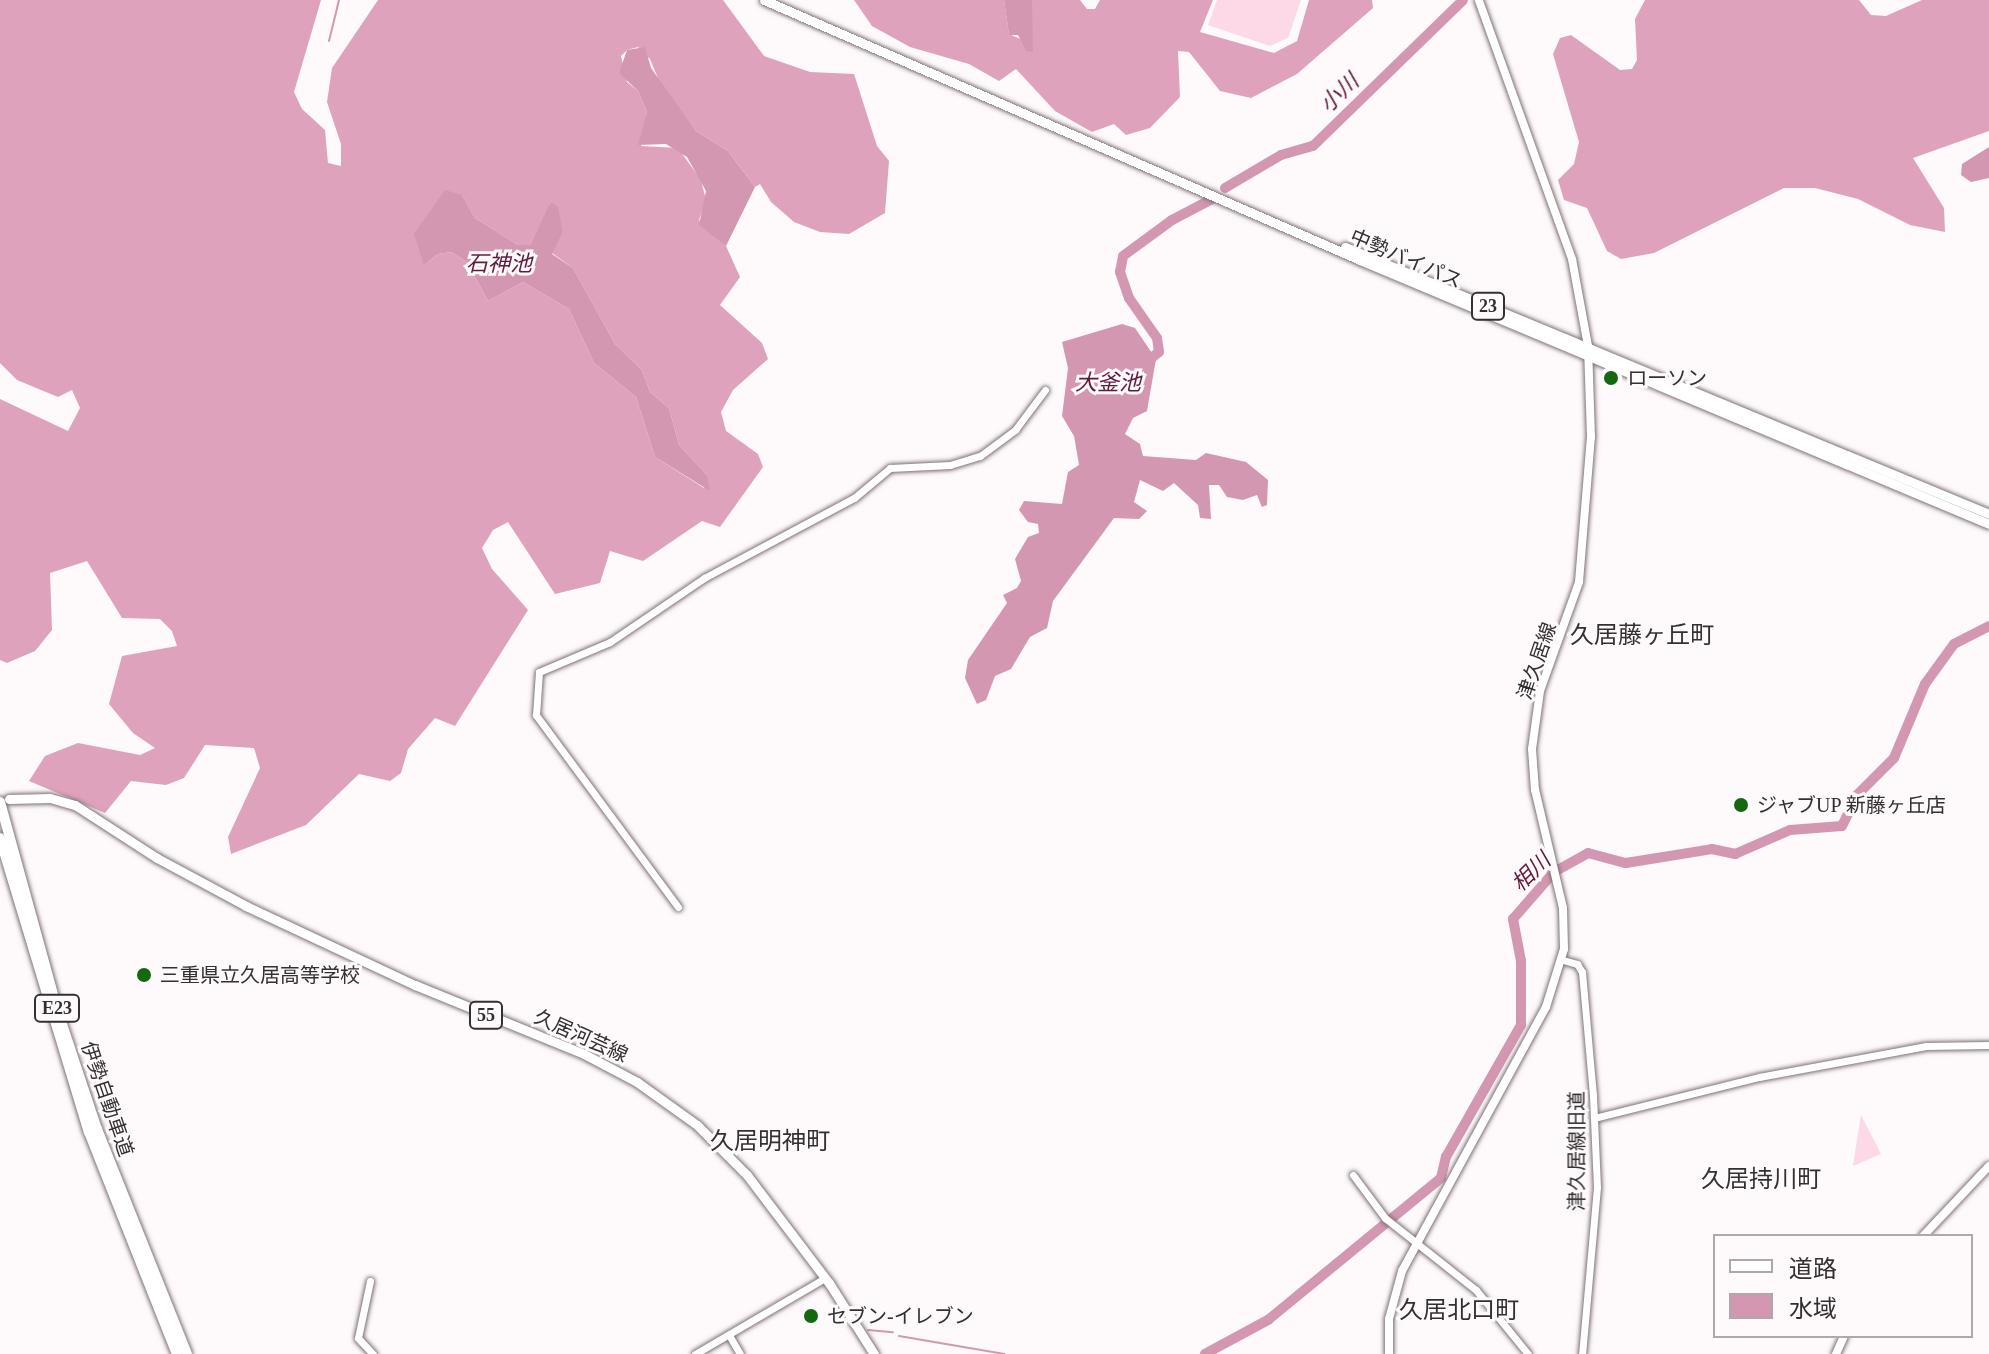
<!DOCTYPE html>
<meta charset="utf-8">
<style>
body{margin:0}
#map{position:relative;width:1989px;height:1354px;overflow:hidden;background:#fef9fb;font-family:"Times New Roman","Noto Sans JP",serif}
div>[style]{position:absolute}
.green>*{inset:0;background:#fdd8e7}
.forest>*{inset:0;background:#dfa2bc}
.water>*{inset:0;background:#d497b1}
.stream>*{height:2px;margin:-1px;padding:0 1px;transform-origin:1px;border-radius:1px;background:#d497b1}
.river>*{height:10px;margin:-5px;padding:0 5px;transform-origin:5px;border-radius:5px;background:#d497b1}
.roads{filter:drop-shadow(0 0 2px #7e7277) drop-shadow(0 0 2px #7e7277)}
.tertiary>*{height:7px;margin:-3.5px;padding:0 3.5px;transform-origin:3.5px;border-radius:3.5px;background:#fff}
.secondary>*{height:8px;margin:-4px;padding:0 4px;transform-origin:4px;border-radius:4px;background:#fff}
.primary>*{height:9px;margin:-4.5px;padding:0 4.5px;transform-origin:4.5px;border-radius:4.5px;background:#fff}
.trunk>*{height:9px;margin:-4.5px;padding:0 4.5px;transform-origin:4.5px;border-radius:4.5px;background:#fff}
.motorway>*{height:10px;margin:-5px;padding:0 5px;transform-origin:5px;border-radius:5px;background:#fff}
.dots>*{width:22px;height:22px;translate:-50% -50%;box-sizing:border-box;border:4px solid #fef9fb;border-radius:50%}
span{translate:-50% -50%;white-space:nowrap;text-align:center;line-height:1.15;-webkit-text-stroke:6px #fef9fb;paint-order:stroke}
.shield-label span{padding:2px 6px;background:#fef9fb;border:2px solid;border-radius:6px;-webkit-text-stroke-width:0}
.shield-label{font-size:18px;color:#342f31;font-weight:700}
.street-label{font-size:20px;color:#342f31}
.poi-label{font-size:20px;color:#342f31}
.left{translate:0 -50%;text-align:left}
.water-label{font-size:22px;color:#60193e;font-style:italic}
.quarter-label{font-size:24px;color:#342f31}
.legend{position:absolute;left:1713px;top:1234px;width:260px;height:104px;box-sizing:border-box;background:#fef9fb;border:2px solid #ada8aa;margin:0;padding:10px 14px;list-style:none;font-size:24px;color:#342f31}
.legend li{display:flex;align-items:center;gap:16px;height:40px}
.legend b{width:40px;border:2px solid #ada8aa}
</style>
<div id="map">
<div class="green">
<i style="clip-path:polygon(1217px 0,1301px 0,1288px 38px,1270px 46px,1208px 25px)"></i>
<i style="clip-path:polygon(1861px 1115px,1881px 1154px,1853px 1166px,1853px 1165px)"></i>
</div>
<div class="forest">
<i style="clip-path:polygon(evenodd,0 0,321px 0,294px 92px,302px 109px,325px 130px,328px 163px,341px 166px,341px 144px,327px 102px,332px 68px,378px 0,723px 0,764px 56px,810px 72px,854px 74px,877px 146px,889px 161px,885px 213px,849px 234px,820px 232px,794px 222px,771px 202px,760px 184px,755px 187px,728px 151px,696px 131px,660px 83px,650px 59px,638px 47px,627px 50px,621px 56px,627px 82px,638px 91px,647px 112px,641px 146px,678px 148px,701px 180px,706px 200px,699px 220px,726px 246px,740px 277px,720px 305px,762px 343px,768px 359px,733px 390px,721px 412px,726px 431px,758px 454px,763px 467px,720px 527px,702px 521px,643px 561px,610px 551px,600px 583px,555px 594px,508px 522px,493px 530px,482px 548px,492px 569px,528px 610px,455px 726px,435px 718px,408px 749px,401px 773px,390px 781px,359px 774px,306px 825px,231px 854px,228px 837px,260px 768px,254px 748px,205px 745px,184px 778px,166px 785px,131px 781px,105px 813px,29px 781px,45px 756px,78px 743px,140px 755px,155px 748px,133px 733px,109px 704px,122px 656px,177px 646px,172px 631px,160px 619px,122px 618px,87px 561px,50px 573px,52px 630px,35px 651px,7px 663px,0 660px,0 399px,68px 431px,80px 408px,72px 390px,58px 397px,17px 380px,0 363px,0 0,462px 195px,475px 218px,518px 245px,530px 245px,551px 202px,563px 233px,552px 253px,573px 268px,615px 344px,642px 370px,650px 392px,669px 408px,679px 445px,707px 475px,704px 488px,655px 457px,636px 397px,594px 363px,569px 309px,523px 282px,488px 301px,467px 262px,451px 252px,438px 254px,424px 265px,424px 257px,462px 195px)"></i>
<i style="clip-path:polygon(854px 0,1004px 0,1009px 34px,1025px 41px,1032px 0,1080px 0,1087px 9px,1095px 9px,1100px 0,1213px 0,1200px 32px,1274px 53px,1297px 41px,1309px 0,1372px 0,1373px 8px,1297px 74px,1251px 98px,1220px 91px,1189px 52px,1178px 51px,1180px 97px,1150px 128px,1126px 135px,1114px 124px,1092px 132px,1055px 111px,1016px 69px,999px 81px,969px 64px,910px 47px,872px 26px)"></i>
<i style="clip-path:polygon(1645px 0,1859px 0,1871px 15px,1886px 16px,1922px 0,1989px 0,1989px 131px,1913px 158px,1944px 208px,1945px 232px,1910px 225px,1858px 199px,1815px 188px,1784px 188px,1654px 253px,1621px 259px,1607px 251px,1587px 208px,1564px 200px,1558px 180px,1574px 164px,1579px 142px,1553px 54px,1560px 38px,1571px 35px,1620px 70px,1632px 69px,1637px 60px,1635px 19px)"></i>
</div>
<div class="water">
<i style="clip-path:polygon(1004px 0,1032px 0,1033px 52px,1026px 51px,1018px 35px,1009px 35px)"></i>
<i style="clip-path:polygon(645px 47px,651px 68px,696px 131px,728px 151px,755px 187px,726px 246px,699px 225px,706px 191px,687px 157px,666px 144px,638px 145px,647px 112px,638px 91px,619px 73px,627px 50px)"></i>
<i style="clip-path:polygon(1989px 147px,1989px 178px,1971px 182px,1961px 175px,1962px 164px)"></i>
<i style="clip-path:polygon(445px 190px,462px 195px,475px 218px,518px 245px,530px 245px,548px 207px,551px 202px,558px 207px,563px 233px,552px 254px,573px 268px,615px 344px,642px 370px,650px 392px,669px 408px,679px 445px,707px 475px,710px 491px,655px 457px,636px 397px,594px 363px,569px 309px,523px 282px,488px 301px,467px 262px,451px 252px,438px 254px,424px 265px,414px 234px)"></i>
<i style="clip-path:polygon(1122px 324px,1135px 328px,1156px 359px,1147px 411px,1133px 418px,1125px 434px,1140px 444px,1143px 456px,1196px 460px,1206px 453px,1246px 462px,1268px 480px,1267px 505px,1262px 507px,1257px 495px,1243px 500px,1227px 497px,1219px 485px,1209px 485px,1211px 519px,1200px 518px,1198px 505px,1174px 483px,1163px 491px,1140px 480px,1134px 502px,1147px 511px,1139px 519px,1114px 518px,1053px 601px,1047px 628px,1030px 637px,1011px 669px,995px 676px,986px 700px,977px 704px,965px 678px,968px 660px,1007px 603px,1003px 595px,1017px 588px,1021px 581px,1015px 559px,1028px 537px,1039px 533px,1038px 524px,1028px 522px,1019px 510px,1024px 501px,1062px 504px,1068px 472px,1079px 465px,1074px 436px,1062px 416px,1068px 368px,1062px 342px)"></i>
</div>
<div class="stream">
<i style="left:329px;top:41px;width:42px;rotate:-76.3deg"></i>
<i style="left:868px;top:1330px;width:25px;rotate:5deg"></i>
<i style="left:899px;top:1336px;width:107px;rotate:9.7deg"></i>
</div>
<div class="river">
<i style="left:1225px;top:188px;width:65px;rotate:-30.5deg"></i>
<i style="left:1281px;top:155px;width:33px;rotate:-16deg"></i>
<i style="left:1313px;top:146px;width:209px;rotate:-44.2deg"></i>
<i style="left:1144px;top:364px;width:19px;rotate:-39deg"></i>
<i style="left:1159px;top:352px;width:14px;rotate:-98deg"></i>
<i style="left:1157px;top:338px;width:49px;rotate:-125deg"></i>
<i style="left:1129px;top:298px;width:28px;rotate:-109deg"></i>
<i style="left:1120px;top:272px;width:16px;rotate:-79deg"></i>
<i style="left:1123px;top:256px;width:61px;rotate:-36.3deg"></i>
<i style="left:1172px;top:220px;width:47px;rotate:-27.6deg"></i>
<i style="left:1205px;top:1354px;width:72px;rotate:-28.4deg"></i>
<i style="left:1268px;top:1320px;width:224px;rotate:-39.4deg"></i>
<i style="left:1441px;top:1178px;width:22px;rotate:-77deg"></i>
<i style="left:1446px;top:1157px;width:152px;rotate:-60.4deg"></i>
<i style="left:1521px;top:1025px;width:64px;rotate:-90deg"></i>
<i style="left:1521px;top:961px;width:43px;rotate:-100.8deg"></i>
<i style="left:1513px;top:919px;width:62px;rotate:-48.9deg"></i>
<i style="left:1554px;top:872px;width:39px;rotate:-29deg"></i>
<i style="left:1588px;top:853px;width:39px;rotate:15deg"></i>
<i style="left:1626px;top:863px;width:87px;rotate:-9.2deg"></i>
<i style="left:1712px;top:849px;width:24px;rotate:12deg"></i>
<i style="left:1735px;top:854px;width:60px;rotate:-23.6deg"></i>
<i style="left:1790px;top:830px;width:52px;rotate:-4.4deg"></i>
<i style="left:1842px;top:826px;width:34px;rotate:-64deg"></i>
<i style="left:1857px;top:795px;width:52px;rotate:-45deg"></i>
<i style="left:1894px;top:758px;width:80px;rotate:-67.3deg"></i>
<i style="left:1925px;top:684px;width:49px;rotate:-54.1deg"></i>
<i style="left:1954px;top:644px;width:39px;rotate:-27deg"></i>
</div>
<div class="roads">
<div class="tertiary">
<i style="left:678px;top:907px;width:239px;rotate:-126.5deg"></i>
<i style="left:536px;top:715px;width:43px;rotate:-86deg"></i>
<i style="left:539px;top:672px;width:77px;rotate:-22.9deg"></i>
<i style="left:610px;top:642px;width:114px;rotate:-34.2deg"></i>
<i style="left:704px;top:578px;width:170px;rotate:-28.1deg"></i>
<i style="left:854px;top:498px;width:47px;rotate:-39.8deg"></i>
<i style="left:890px;top:468px;width:60px;rotate:-2.9deg"></i>
<i style="left:950px;top:465px;width:31px;rotate:-17deg"></i>
<i style="left:980px;top:456px;width:44px;rotate:-36.6deg"></i>
<i style="left:1015px;top:430px;width:50px;rotate:-53.1deg"></i>
<i style="left:1563px;top:960px;width:15px;rotate:16deg"></i>
<i style="left:1577px;top:964px;width:9px;rotate:58deg"></i>
<i style="left:1582px;top:972px;width:124px;rotate:84.9deg"></i>
<i style="left:1593px;top:1096px;width:91px;rotate:87.5deg"></i>
<i style="left:1597px;top:1187px;width:168px;rotate:95.1deg"></i>
<i style="left:1594px;top:1118px;width:170px;rotate:-14deg"></i>
<i style="left:1759px;top:1077px;width:170px;rotate:-10.5deg"></i>
<i style="left:1926px;top:1046px;width:63px;rotate:-0.9deg"></i>
<i style="left:1353px;top:1175px;width:54px;rotate:53.3deg"></i>
<i style="left:1385px;top:1218px;width:116px;rotate:38.4deg"></i>
<i style="left:1476px;top:1290px;width:82px;rotate:50.9deg"></i>
<i style="left:370px;top:1281px;width:58px;rotate:101.9deg"></i>
<i style="left:358px;top:1338px;width:22px;rotate:47deg"></i>
<i style="left:729px;top:1335px;width:22px;rotate:60deg"></i>
<i style="left:695px;top:1354px;width:151px;rotate:-30.3deg"></i>
</div>
<div class="secondary">
<i style="left:1923px;top:1236px;width:96px;rotate:-46.7deg"></i>
<i style="left:1389px;top:1354px;width:35px;rotate:-90deg"></i>
<i style="left:1389px;top:1319px;width:50px;rotate:-74.8deg"></i>
<i style="left:1402px;top:1271px;width:301px;rotate:-61.4deg"></i>
<i style="left:1546px;top:1007px;width:61px;rotate:-72.8deg"></i>
<i style="left:1564px;top:949px;width:41px;rotate:-91.4deg"></i>
<i style="left:1563px;top:908px;width:121px;rotate:-103.3deg"></i>
<i style="left:1535px;top:790px;width:41px;rotate:-94.2deg"></i>
<i style="left:1532px;top:749px;width:59px;rotate:-82.1deg"></i>
<i style="left:1540px;top:691px;width:116px;rotate:-70.3deg"></i>
<i style="left:1579px;top:582px;width:145px;rotate:-85.3deg"></i>
<i style="left:1591px;top:437px;width:91px;rotate:-91.9deg"></i>
<i style="left:1588px;top:346px;width:88px;rotate:-100.4deg"></i>
<i style="left:1572px;top:259px;width:275px;rotate:-109.8deg"></i>
<i style="left:1836px;top:1354px;width:20px;rotate:-66deg"></i>
</div>
<div class="primary">
<i style="left:9px;top:799px;width:41px;rotate:-1.4deg"></i>
<i style="left:50px;top:798px;width:26px;rotate:16deg"></i>
<i style="left:75px;top:805px;width:98px;rotate:32.9deg"></i>
<i style="left:157px;top:858px;width:101px;rotate:28.3deg"></i>
<i style="left:246px;top:906px;width:187px;rotate:25.1deg"></i>
<i style="left:415px;top:985px;width:183px;rotate:22.2deg"></i>
<i style="left:584px;top:1054px;width:60px;rotate:27.8deg"></i>
<i style="left:637px;top:1082px;width:74px;rotate:35.6deg"></i>
<i style="left:697px;top:1125px;width:71px;rotate:45deg"></i>
<i style="left:747px;top:1175px;width:136px;rotate:52.8deg"></i>
<i style="left:829px;top:1283px;width:84px;rotate:57.6deg"></i>
</div>
<div class="trunk">
<i style="left:764px;top:0;width:650px;rotate:23.57deg"></i>
<i style="left:1360px;top:260px;width:682px;rotate:22.77deg"></i>
<i style="left:1345px;top:247px;width:697px;rotate:22.52deg"></i>
</div>
<div class="motorway">
<i style="left:0;top:802px;width:215px;rotate:74.6deg"></i>
<i style="left:57px;top:1009px;width:126px;rotate:71.6deg"></i>
<i style="left:97px;top:1129px;width:242px;rotate:68.2deg"></i>
<i style="left:0;top:838px;width:307px;rotate:73.2deg"></i>
<i style="left:89px;top:1132px;width:239px;rotate:68.4deg"></i>
</div>
</div>
<div class="dots">
<i style="left:1611px;top:378px;background:#14690f"></i>
<i style="left:1741px;top:805px;background:#14690f"></i>
<i style="left:144px;top:975px;background:#14690f"></i>
<i style="left:811px;top:1316px;background:#14690f"></i>
</div>
<div class="shield-label">
<span style="left:1488px;top:306px">23</span>
<span style="left:57px;top:1008px">E23</span>
<span style="left:486px;top:1015px">55</span>
</div>
<div class="street-label">
<span style="left:1406px;top:259px;rotate:23deg">中勢バイパス</span>
<span style="left:1537px;top:661px;rotate:-71deg">津久居線</span>
<span style="left:581px;top:1036px;rotate:24deg">久居河芸線</span>
<span style="left:107px;top:1099px;rotate:71deg">伊勢自動車道</span>
<span style="left:1577px;top:1151px;rotate:-90deg">津久居線旧道</span>
</div>
<div class="poi-label">
<span class="left" style="left:1627px;top:378px">ローソン</span>
<span class="left" style="left:1757px;top:805px">ジャブUP 新藤ヶ丘店</span>
<span class="left" style="left:160px;top:975px">三重県立久居高等学校</span>
<span class="left" style="left:827px;top:1316px">セブン-イレブン</span>
</div>
<div class="water-label">
<span style="left:1339px;top:93px;rotate:-44deg">小川</span>
<span style="left:499px;top:264px">石神池</span>
<span style="left:1108px;top:383px">大釜池</span>
<span style="left:1531px;top:872px;rotate:-44deg">相川</span>
</div>
<div class="quarter-label">
<span style="left:1642px;top:636px">久居藤ヶ丘町</span>
<span style="left:770px;top:1142px">久居明神町</span>
<span style="left:1761px;top:1180px">久居持川町</span>
<span style="left:1459px;top:1311px">久居北口町</span>
</div>
<ul class="legend">
<li><b style="height:10px;background:#fff"></b>道路</li>
<li><b style="height:22px;background:#d497b1"></b>水域</li>
</ul>
</div>
